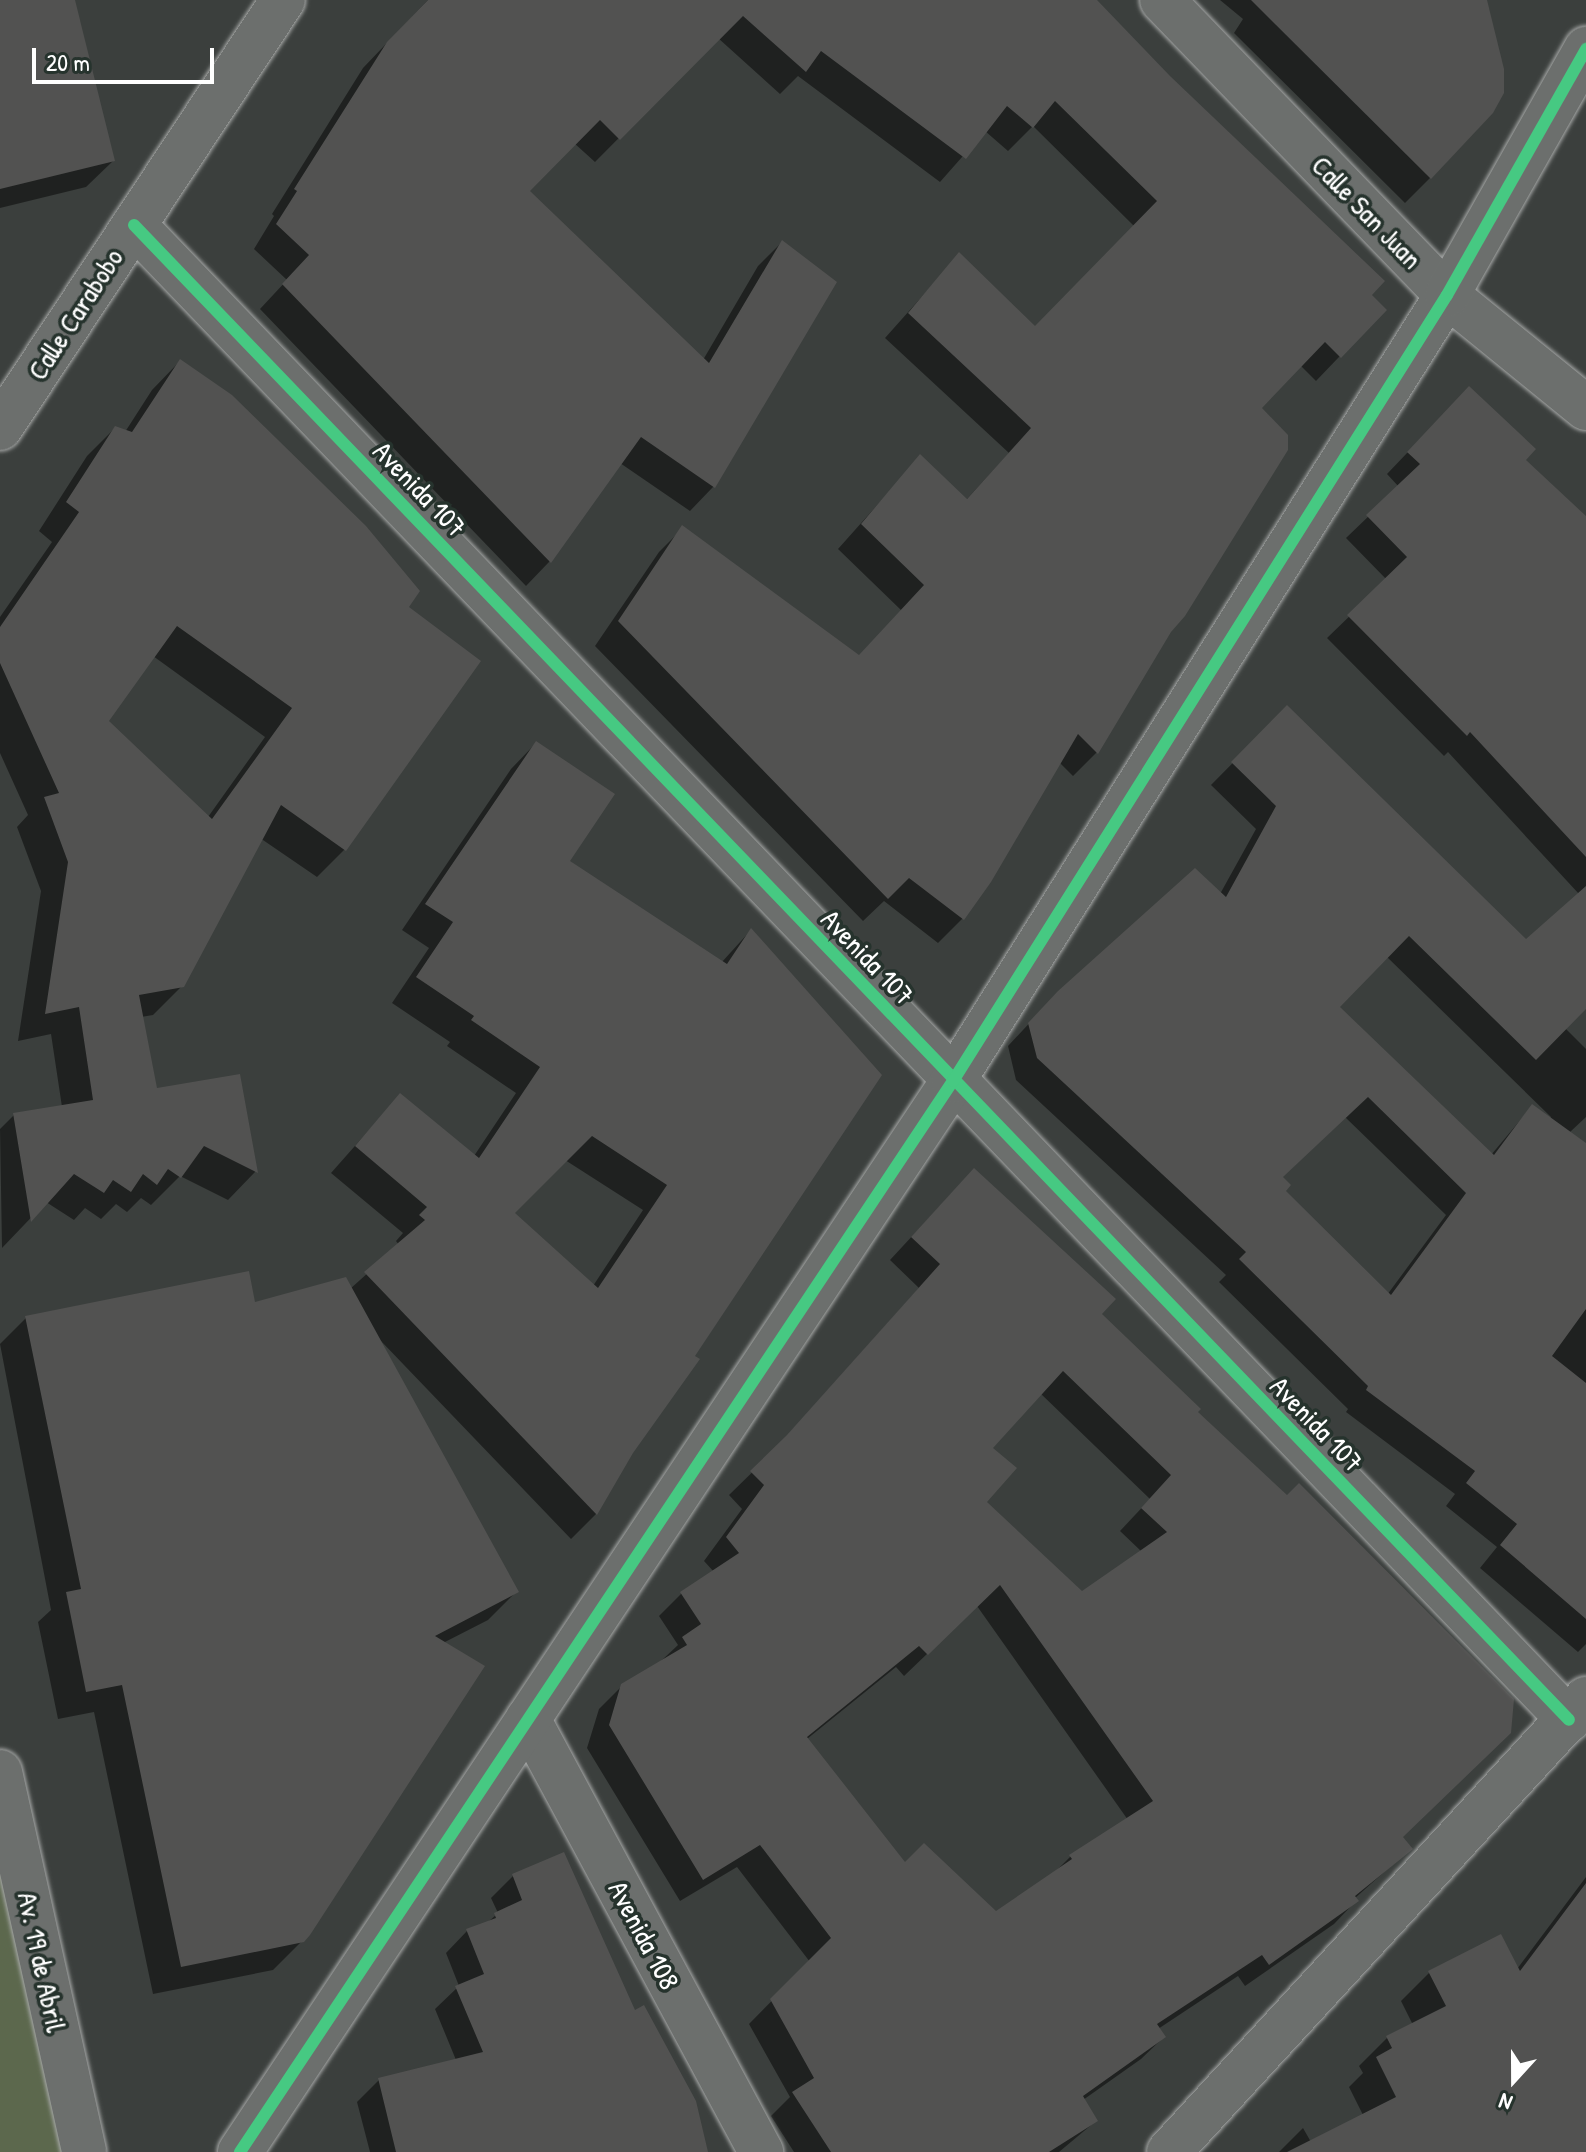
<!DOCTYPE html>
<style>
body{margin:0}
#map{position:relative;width:1586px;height:2152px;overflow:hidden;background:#3b3f3d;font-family:"Patrick Hand",sans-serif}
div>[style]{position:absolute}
.green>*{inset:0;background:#5c684d}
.shadow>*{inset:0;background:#0007}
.building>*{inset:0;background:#525251}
.roads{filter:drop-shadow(0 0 2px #a7a9a8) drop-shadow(0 0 2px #a7a9a8)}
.street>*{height:44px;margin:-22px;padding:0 22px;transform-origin:22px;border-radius:22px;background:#6c6f6d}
.cycleway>*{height:12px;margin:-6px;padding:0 6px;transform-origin:6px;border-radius:6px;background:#46c982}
span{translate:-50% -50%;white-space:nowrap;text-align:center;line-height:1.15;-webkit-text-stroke:7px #26332d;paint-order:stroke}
.street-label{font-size:28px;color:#fff}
.north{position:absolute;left:1474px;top:2040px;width:80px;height:80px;-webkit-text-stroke:6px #26332d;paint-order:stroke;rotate:201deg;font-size:22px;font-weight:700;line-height:32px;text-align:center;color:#fff}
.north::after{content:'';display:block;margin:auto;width:28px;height:36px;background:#fff;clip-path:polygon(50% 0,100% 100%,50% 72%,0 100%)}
.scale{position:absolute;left:32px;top:48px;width:182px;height:36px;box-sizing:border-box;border:4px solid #fff;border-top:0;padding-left:10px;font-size:24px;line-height:28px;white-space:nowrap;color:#fff;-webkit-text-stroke:6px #26332d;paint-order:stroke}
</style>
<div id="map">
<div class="green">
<i style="clip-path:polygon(0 1841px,69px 2152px,0 2152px)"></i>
</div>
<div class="shadow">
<i style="clip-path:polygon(0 0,73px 0,113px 161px,86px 187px,0 208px)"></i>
<i style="clip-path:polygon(428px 0,1092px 0,1384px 310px,1316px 381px,1300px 365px,1259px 408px,1169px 630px,1097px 752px,1073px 776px,1059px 762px,989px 881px,962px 919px,938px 943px,884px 901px,863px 921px,595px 646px,659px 552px,683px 528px,858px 657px,902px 611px,838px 549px,920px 457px,966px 500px,1009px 453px,885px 338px,959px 255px,1035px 328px,1134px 226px,1033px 126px,1008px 151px,985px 131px,940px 182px,798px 76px,780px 94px,718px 38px,595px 162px,574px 143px,527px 191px,703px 360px,758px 266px,782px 242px,835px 282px,713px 487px,690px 511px,620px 463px,549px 562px,526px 586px,260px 309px,287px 280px,254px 249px,274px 216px,272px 214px,363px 68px)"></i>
<i style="clip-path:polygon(1220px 0,1485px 0,1430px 178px,1405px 203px,1234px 33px,1243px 19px)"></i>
<i style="clip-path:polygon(evenodd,180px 361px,406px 608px,345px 849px,317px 877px,260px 838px,182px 986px,153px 1015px,141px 1017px,155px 1090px,238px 1077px,255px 1172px,228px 1200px,180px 1176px,151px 1205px,141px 1198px,127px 1212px,116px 1204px,101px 1219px,85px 1208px,74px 1220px,46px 1202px,2px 1248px,0 1129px,14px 1115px,62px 1107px,51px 1034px,18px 1041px,41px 891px,17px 827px,28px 815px,0 753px,0 617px,52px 542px,39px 531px,87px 456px,115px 428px,125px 432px,152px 390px,180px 361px,153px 656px,265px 737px,208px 817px,106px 721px,153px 656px)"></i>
<i style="clip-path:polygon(evenodd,1448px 410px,1523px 460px,1586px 518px,1586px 975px,1547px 1010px,1586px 1049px,1586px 1117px,1569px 1133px,1586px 1146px,1586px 1644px,1578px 1652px,1480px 1568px,1497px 1547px,1446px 1506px,1455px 1494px,1346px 1412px,1348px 1409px,1219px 1282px,1226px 1275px,1016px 1080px,1008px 1046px,1037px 1015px,1220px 894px,1256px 829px,1211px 785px,1287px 708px,1526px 941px,1579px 894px,1448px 752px,1444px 756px,1327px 638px,1387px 580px,1346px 538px,1399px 487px,1387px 474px,1448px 410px,1387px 957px,1551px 1117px,1550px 1119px,1532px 1106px,1491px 1155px,1338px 1008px,1387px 957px,1448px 410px,1345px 1117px,1446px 1215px,1387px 1295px,1283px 1191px,1281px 1178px,1345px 1117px)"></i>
<i style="clip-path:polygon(evenodd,536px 743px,567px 862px,721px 963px,751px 930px,632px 1452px,596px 1514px,571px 1539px,380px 1340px,516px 1592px,488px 1620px,443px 1643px,302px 1941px,273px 1970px,153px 1994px,94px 1712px,58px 1719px,38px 1622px,51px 1610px,0 1344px,26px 1318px,254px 1305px,350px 1289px,399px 1245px,396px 1241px,403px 1233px,331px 1173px,400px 1095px,474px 1156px,516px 1093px,447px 1046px,450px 1042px,392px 1003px,429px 948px,402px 930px,511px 769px,536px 743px,565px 1160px,643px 1210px,593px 1286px,513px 1213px,565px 1160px)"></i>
<i style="clip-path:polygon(evenodd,952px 1193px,1099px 1314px,1195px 1412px,1401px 1837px,1410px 1849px,1354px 1899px,1356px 1901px,1334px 1924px,1245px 1986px,1238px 1976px,1158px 2029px,1164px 2037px,1141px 2059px,1083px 2100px,1096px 2121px,1059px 2152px,794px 2152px,771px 2116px,790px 2097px,749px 2024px,810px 1962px,737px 1867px,680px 1901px,587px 1748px,599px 1709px,622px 1686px,661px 1661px,678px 1645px,659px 1616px,681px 1594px,714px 1572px,704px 1561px,742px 1509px,729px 1495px,771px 1454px,919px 1288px,890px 1260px,952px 1193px,1040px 1393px,1150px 1499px,1120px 1531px,1142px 1552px,1082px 1593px,984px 1502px,990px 1448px,1040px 1393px,952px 1193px,977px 1606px,1128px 1820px,1070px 1857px,1052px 1875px,996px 1914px,905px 1865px,807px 1739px,896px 1667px,904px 1676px,977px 1606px)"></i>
<i style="clip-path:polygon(513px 1876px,634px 2012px,706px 2152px,370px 2152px,357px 2102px,379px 2080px,456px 2060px,435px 2009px,459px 1986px,446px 1953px,467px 1931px,486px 1924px,498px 1913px,491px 1898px)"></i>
<i style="clip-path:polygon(1586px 1877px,1586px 2152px,1279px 2152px,1303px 2128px,1311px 2142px,1363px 2115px,1349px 2087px,1363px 2073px,1359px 2066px,1387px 2038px,1413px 2025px,1401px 2001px,1429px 1973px,1517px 1969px)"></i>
</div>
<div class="building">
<i style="clip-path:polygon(0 0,75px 0,115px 161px,0 189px)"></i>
<i style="clip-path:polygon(428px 0,1097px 0,1170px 76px,1385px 281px,1372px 295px,1387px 310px,1341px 358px,1325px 342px,1262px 408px,1288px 435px,1288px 450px,1185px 616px,1171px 632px,1098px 754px,1078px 734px,991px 882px,964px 920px,909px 878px,888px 899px,618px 621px,682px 525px,859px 655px,924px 585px,861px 524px,920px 454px,967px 499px,1031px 428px,908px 313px,959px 252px,1035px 326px,1157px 201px,1055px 101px,1033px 128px,1007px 106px,966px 159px,821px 51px,806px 72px,743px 16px,620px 140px,600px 120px,530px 191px,709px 363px,782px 240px,837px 282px,715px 488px,641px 437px,551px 563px,282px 284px,309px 255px,276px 224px,297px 191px,294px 189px,387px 42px)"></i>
<i style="clip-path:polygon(1251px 0,1487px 0,1504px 69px,1504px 93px,1493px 113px,1431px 179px)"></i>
<i style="clip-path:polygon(evenodd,180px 359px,232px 395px,366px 526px,420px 591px,409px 607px,481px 661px,346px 851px,281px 805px,184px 987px,139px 995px,157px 1088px,240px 1074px,258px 1173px,204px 1146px,181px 1178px,168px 1169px,157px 1185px,143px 1174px,131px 1192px,113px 1180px,104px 1193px,74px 1174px,31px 1222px,13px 1113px,93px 1100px,79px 1007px,45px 1014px,68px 862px,44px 797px,59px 793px,0 663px,0 627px,79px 512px,66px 502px,115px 426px,132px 432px,180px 359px,177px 626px,292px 708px,212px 819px,109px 721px,177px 626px)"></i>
<i style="clip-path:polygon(1469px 386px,1536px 449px,1526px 460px,1586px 516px,1586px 857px,1470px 732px,1467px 736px,1347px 615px,1407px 557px,1366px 515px,1420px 464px,1407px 452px)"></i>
<i style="clip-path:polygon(evenodd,1287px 705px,1526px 939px,1586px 886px,1586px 1009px,1536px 1060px,1409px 936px,1340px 1007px,1494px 1155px,1532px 1104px,1586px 1143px,1586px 1309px,1552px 1356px,1586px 1383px,1586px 1619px,1500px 1545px,1517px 1524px,1466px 1483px,1475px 1471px,1366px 1390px,1368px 1386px,1239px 1259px,1246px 1252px,1037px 1058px,1028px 1023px,1058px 991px,1195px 868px,1226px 897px,1276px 806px,1231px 762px,1287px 705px,1368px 1097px,1466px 1193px,1391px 1295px,1286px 1191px,1291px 1185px,1283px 1177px,1368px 1097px)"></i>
<i style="clip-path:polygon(evenodd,536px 741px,615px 794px,570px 861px,727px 964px,751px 928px,882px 1075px,695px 1356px,700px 1359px,633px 1453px,597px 1515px,364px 1272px,425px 1220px,419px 1215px,427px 1207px,355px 1146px,400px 1093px,479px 1158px,540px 1067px,471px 1020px,474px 1016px,416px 977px,453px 922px,425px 904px,536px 741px,592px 1136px,667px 1185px,598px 1288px,515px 1213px,592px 1136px)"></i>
<i style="clip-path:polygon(evenodd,974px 1168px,1116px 1299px,1102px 1314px,1201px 1409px,1198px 1412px,1287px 1495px,1299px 1483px,1514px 1699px,1511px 1733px,1403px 1837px,1413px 1849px,1355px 1896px,1359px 1901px,1269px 1965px,1262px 1955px,1157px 2024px,1166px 2037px,1083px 2096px,1098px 2121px,1049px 2152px,831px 2152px,792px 2092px,814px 2078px,770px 1999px,831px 1938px,760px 1845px,703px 1880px,609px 1725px,621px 1684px,687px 1645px,682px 1637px,701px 1624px,680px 1592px,739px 1553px,726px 1537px,764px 1485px,750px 1471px,787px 1435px,940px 1264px,911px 1237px,974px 1168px,1063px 1371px,1171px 1475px,1141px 1508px,1167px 1532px,1082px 1591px,987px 1502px,1017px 1468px,993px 1448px,1063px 1371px,974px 1168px,1000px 1585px,1153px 1801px,1069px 1855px,1072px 1859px,996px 1911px,924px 1843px,905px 1862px,807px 1737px,919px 1646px,928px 1655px,1000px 1585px)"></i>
<i style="clip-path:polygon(249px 1271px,255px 1302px,346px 1277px,519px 1592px,435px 1636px,485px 1666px,310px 1935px,304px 1942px,181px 1967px,122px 1685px,86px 1692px,66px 1592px,81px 1589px,25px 1316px)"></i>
<i style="clip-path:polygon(564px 1852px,635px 2010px,644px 2005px,696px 2101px,708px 2152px,396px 2152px,378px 2078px,483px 2052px,455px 1986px,484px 1974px,466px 1929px,496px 1918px,494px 1913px,522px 1900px,512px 1874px)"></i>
<i style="clip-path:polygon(1586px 1883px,1586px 2152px,1287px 2152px,1396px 2097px,1376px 2057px,1392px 2048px,1386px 2036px,1446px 2006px,1428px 1971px,1501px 1934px,1520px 1971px)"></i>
</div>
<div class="roads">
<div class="street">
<i style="left:1162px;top:0;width:410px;rotate:46deg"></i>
<i style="left:1447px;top:295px;width:179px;rotate:39.1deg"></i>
<i style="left:134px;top:225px;width:2072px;rotate:46.17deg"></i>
<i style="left:0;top:428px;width:513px;rotate:-56.53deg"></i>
<i style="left:528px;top:1719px;width:492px;rotate:61.7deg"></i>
<i style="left:0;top:1772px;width:389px;rotate:77.5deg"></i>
<i style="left:240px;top:2152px;width:1287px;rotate:-56.35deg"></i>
<i style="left:953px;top:1081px;width:928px;rotate:-57.85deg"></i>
<i style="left:1447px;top:295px;width:283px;rotate:-60.5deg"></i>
<i style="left:1169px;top:2152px;width:616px;rotate:-47.37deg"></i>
</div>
</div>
<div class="cycleway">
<i style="left:134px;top:225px;width:2072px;rotate:46.17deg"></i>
<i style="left:240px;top:2152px;width:1287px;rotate:-56.35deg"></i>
<i style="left:953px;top:1081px;width:928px;rotate:-57.85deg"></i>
<i style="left:1447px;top:295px;width:283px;rotate:-60.5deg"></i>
</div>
<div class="street-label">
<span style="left:1367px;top:212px;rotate:46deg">Calle San Juan</span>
<span style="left:75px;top:314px;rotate:-57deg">Calle Carabobo</span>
<span style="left:420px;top:489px;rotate:46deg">Avenida 107</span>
<span style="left:868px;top:957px;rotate:46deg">Avenida 107</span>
<span style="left:1317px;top:1424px;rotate:46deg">Avenida 107</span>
<span style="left:644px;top:1935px;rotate:62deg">Avenida 108</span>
<span style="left:42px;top:1962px;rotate:78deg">Av. 19 de Abril</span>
</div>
<div class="north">N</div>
<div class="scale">20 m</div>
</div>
